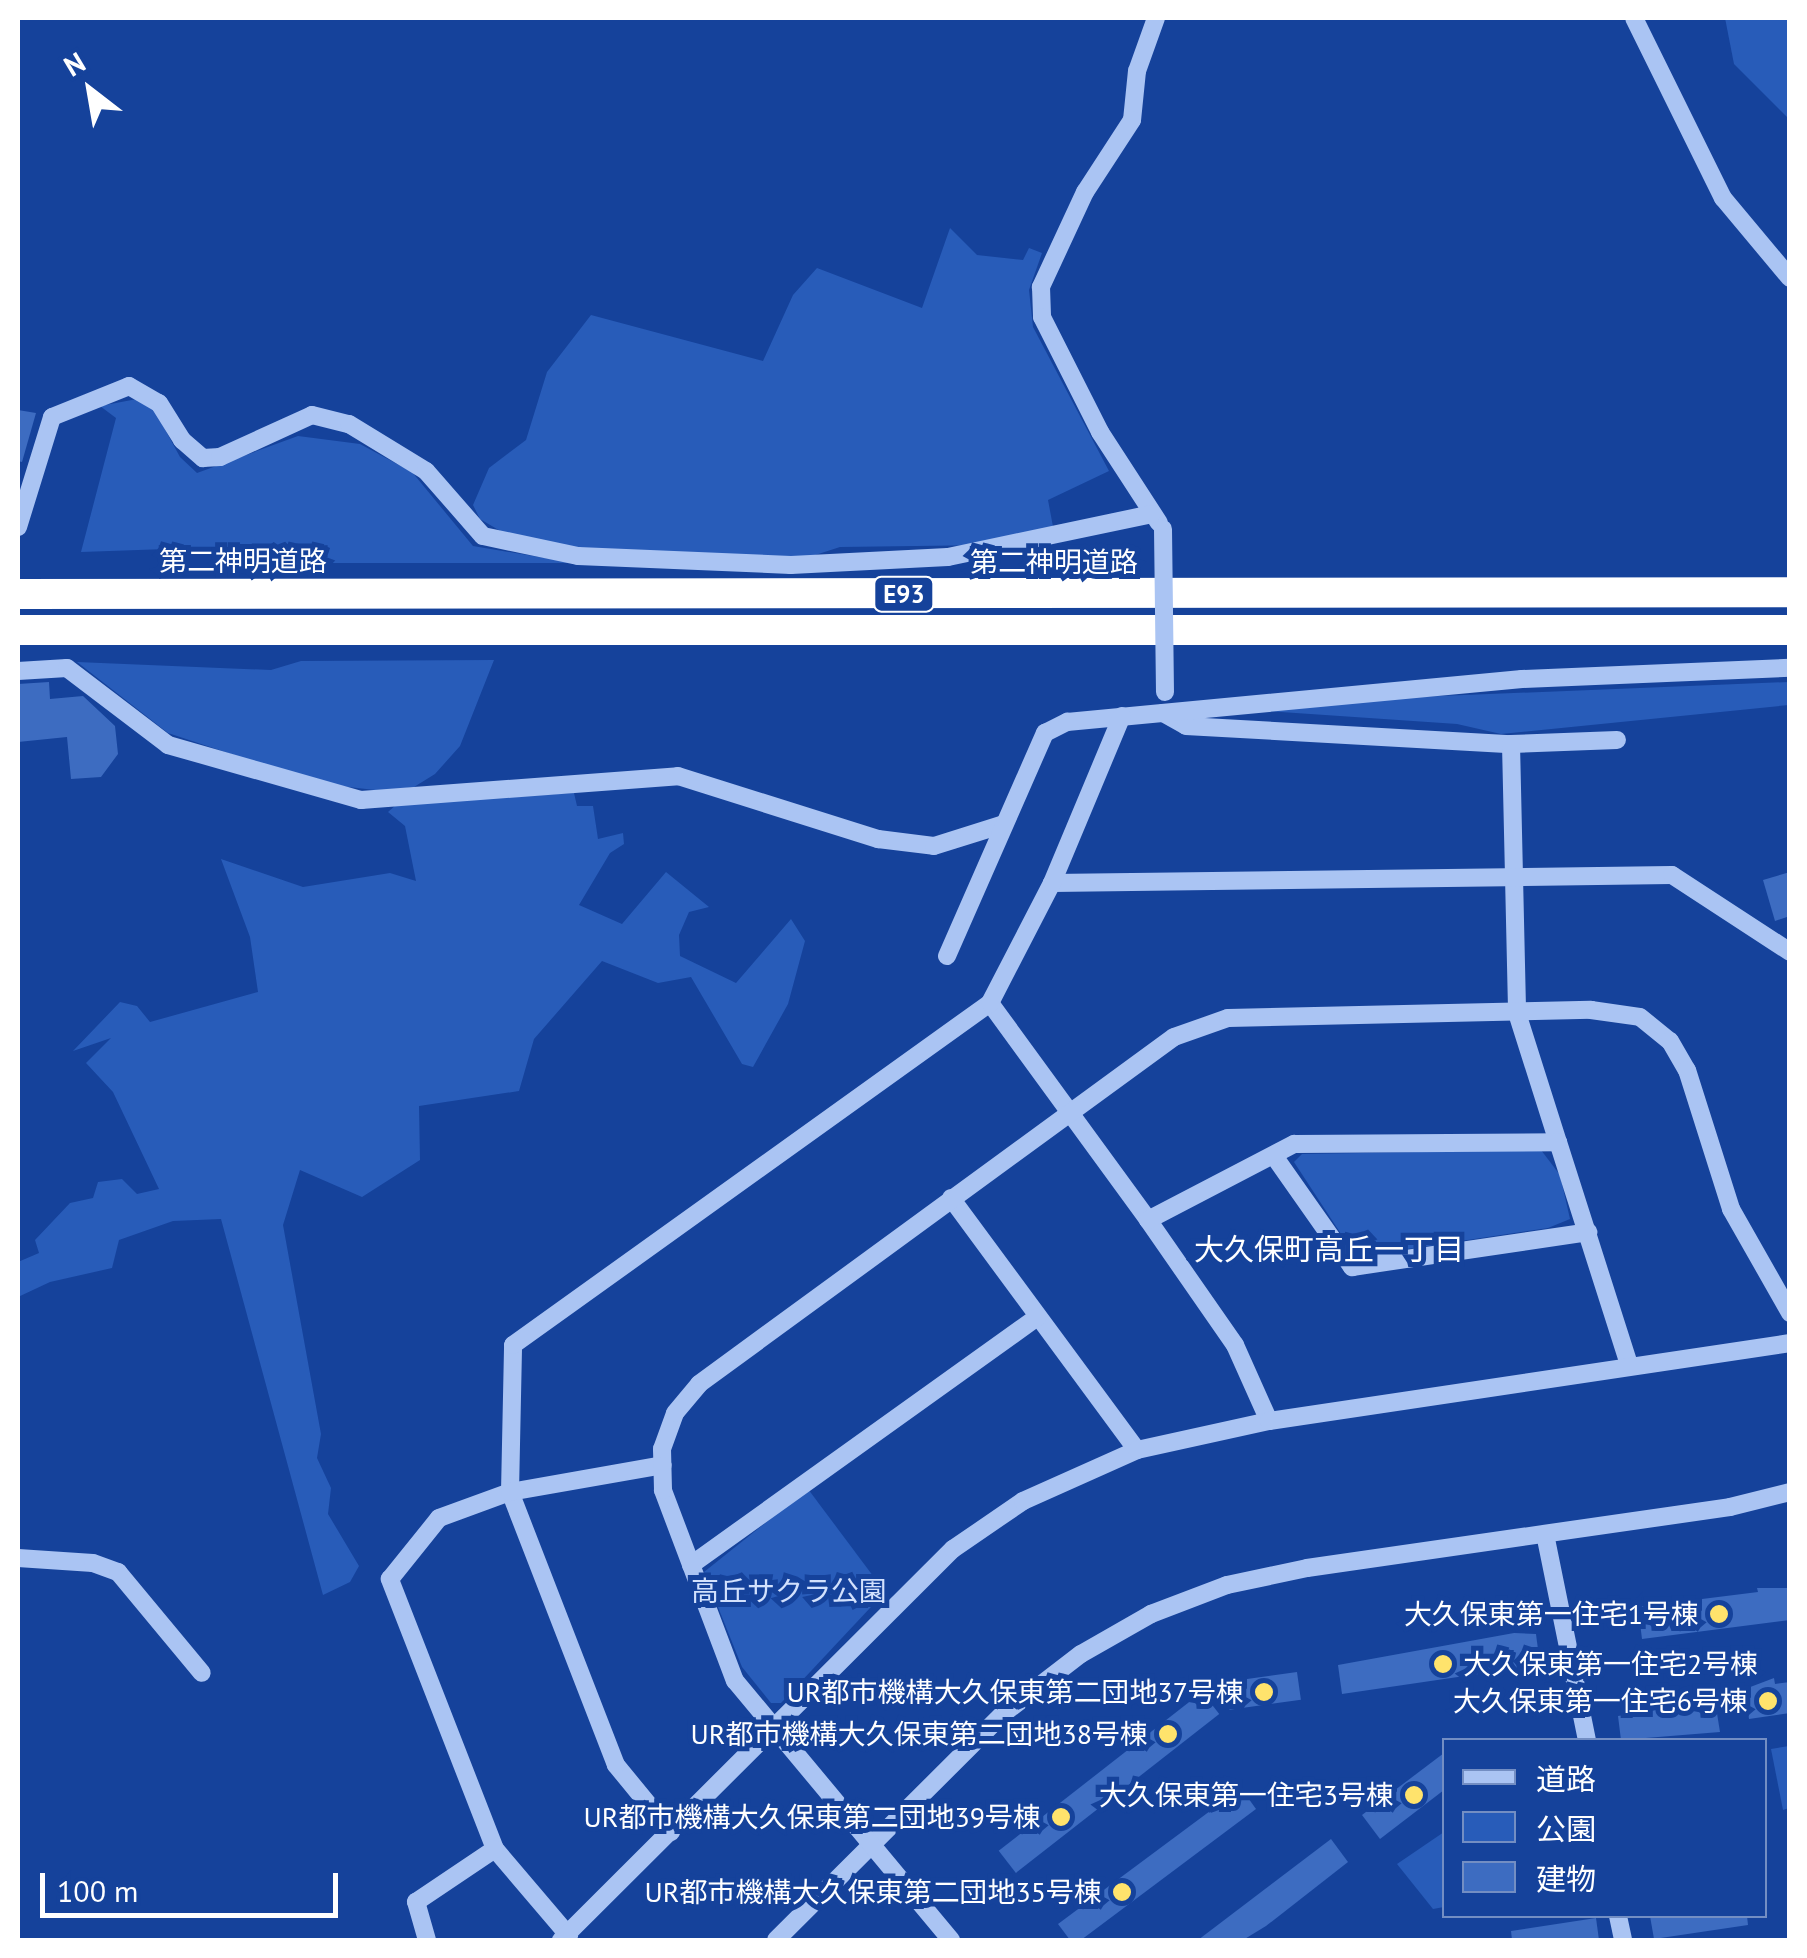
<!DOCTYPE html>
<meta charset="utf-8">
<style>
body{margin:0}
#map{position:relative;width:1807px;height:1958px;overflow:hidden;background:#15429b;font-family:"PT Sans","Noto Sans JP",sans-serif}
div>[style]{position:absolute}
.green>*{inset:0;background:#285cb9}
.building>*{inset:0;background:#3d6cc1;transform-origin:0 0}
.minor>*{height:18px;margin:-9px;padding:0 9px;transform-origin:9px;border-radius:9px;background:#aac4f3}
.highway>*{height:30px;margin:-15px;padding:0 15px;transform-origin:15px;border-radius:15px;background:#fff}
.minor-bridge>*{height:18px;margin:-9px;padding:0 9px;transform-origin:9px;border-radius:9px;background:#aac4f3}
.dots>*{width:28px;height:28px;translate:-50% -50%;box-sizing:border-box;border:5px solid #15429b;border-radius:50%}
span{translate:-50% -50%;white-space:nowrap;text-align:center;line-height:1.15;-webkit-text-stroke:10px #15429b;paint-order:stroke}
.shield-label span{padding:2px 8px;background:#15429b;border:2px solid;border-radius:8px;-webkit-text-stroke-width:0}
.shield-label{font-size:25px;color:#fff;font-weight:700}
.street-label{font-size:28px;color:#fff}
.park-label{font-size:28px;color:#d2e1fd}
.poi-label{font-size:28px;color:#fff}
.right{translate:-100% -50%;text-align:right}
.left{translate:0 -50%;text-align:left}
.neighbourhood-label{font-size:30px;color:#fff}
.frame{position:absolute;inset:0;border:20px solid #fff;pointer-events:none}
.legend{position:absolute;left:1442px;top:1738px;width:325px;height:180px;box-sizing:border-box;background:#15429b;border:2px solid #738ec3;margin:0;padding:12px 18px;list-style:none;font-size:30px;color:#fff}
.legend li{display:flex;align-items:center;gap:20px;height:50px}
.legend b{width:50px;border:2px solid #738ec3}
.north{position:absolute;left:40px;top:40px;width:100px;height:100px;-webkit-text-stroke:8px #15429b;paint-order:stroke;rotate:329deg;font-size:28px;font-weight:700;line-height:40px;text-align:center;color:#fff}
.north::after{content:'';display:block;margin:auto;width:35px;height:45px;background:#fff;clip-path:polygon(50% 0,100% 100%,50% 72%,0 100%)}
.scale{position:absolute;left:40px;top:1873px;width:298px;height:45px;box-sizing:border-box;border:5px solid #fff;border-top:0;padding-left:12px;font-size:30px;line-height:35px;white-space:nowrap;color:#fff;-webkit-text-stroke:8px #15429b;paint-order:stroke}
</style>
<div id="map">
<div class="green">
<i style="clip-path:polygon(1725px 18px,1789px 18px,1789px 119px,1734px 64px)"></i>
<i style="clip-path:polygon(950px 228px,977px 255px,1023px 260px,1029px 248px,1042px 253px,1029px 290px,1033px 327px,1109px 471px,1048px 500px,1054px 532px,992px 545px,840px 547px,806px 558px,582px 549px,512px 538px,480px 519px,473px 505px,489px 468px,526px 440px,547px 372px,591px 315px,763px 361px,793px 295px,817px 268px,922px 308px)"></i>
<i style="clip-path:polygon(137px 399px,155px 411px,180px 457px,197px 473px,298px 436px,360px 444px,412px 472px,473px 546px,575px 563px,286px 563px,252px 546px,81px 552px,116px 418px,100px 406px)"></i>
<i style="clip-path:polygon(494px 660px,460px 746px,435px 774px,414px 787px,384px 791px,321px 784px,168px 733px,77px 662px,271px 670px,301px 661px)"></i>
<i style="clip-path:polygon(1789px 682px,1789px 705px,1501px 734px,1457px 724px,1267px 711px,1390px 698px)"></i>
<i style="clip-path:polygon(574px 793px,577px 806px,593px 806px,598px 839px,623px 833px,624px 844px,610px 853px,579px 905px,622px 924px,666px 872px,709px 907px,689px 912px,679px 935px,680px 956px,736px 983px,791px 919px,805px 941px,788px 1004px,753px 1067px,742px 1064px,691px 977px,658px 983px,602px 961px,534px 1039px,519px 1091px,419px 1106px,420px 1160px,362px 1197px,300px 1170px,283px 1225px,321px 1434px,317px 1458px,331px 1488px,328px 1514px,359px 1566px,350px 1582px,323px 1595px,221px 1219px,173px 1221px,119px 1240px,112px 1268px,50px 1282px,18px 1297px,18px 1262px,39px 1253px,35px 1240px,70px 1203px,93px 1198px,98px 1182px,122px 1179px,137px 1194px,159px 1189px,113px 1092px,86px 1063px,111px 1038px,73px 1051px,120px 1002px,137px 1006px,150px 1022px,258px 992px,250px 937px,221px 859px,303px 887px,390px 873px,416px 881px,405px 826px,388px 812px,397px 804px)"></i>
<i style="clip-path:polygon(1541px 1150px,1560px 1175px,1570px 1219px,1548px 1228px,1374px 1254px,1343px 1237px,1294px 1162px,1302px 1154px)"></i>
<i style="clip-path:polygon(808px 1489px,885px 1592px,781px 1703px,771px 1703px,742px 1667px,704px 1572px)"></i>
<i style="clip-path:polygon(1789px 1746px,1789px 1808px,1783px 1810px,1771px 1749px)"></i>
<i style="clip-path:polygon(1444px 1832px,1444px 1907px,1433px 1909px,1397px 1864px)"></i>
</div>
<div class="building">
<i style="clip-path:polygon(18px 410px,36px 413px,22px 462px,18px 461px)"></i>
<i style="clip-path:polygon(49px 682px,50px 699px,83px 696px,115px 726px,118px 754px,101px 777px,71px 779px,67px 737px,18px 742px,18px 684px)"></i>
<i style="clip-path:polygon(1790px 872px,1790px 916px,1775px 921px,1763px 880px)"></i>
<i style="clip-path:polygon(1757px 1588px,1790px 1588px,1790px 1620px,1642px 1639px,1638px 1607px,1758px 1592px)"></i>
<i style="clip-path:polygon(1514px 1633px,1536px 1634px,1540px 1665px,1342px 1694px,1338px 1665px)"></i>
<i style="left:1297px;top:1672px;width:28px;height:72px;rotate:82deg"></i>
<i style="clip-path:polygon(1774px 1678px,1775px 1684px,1790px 1682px,1790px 1713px,1749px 1719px,1745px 1689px)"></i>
<i style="left:1202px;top:1692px;width:28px;height:258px;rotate:52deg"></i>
<i style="clip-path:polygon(1715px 1701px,1720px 1732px,1621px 1740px,1618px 1716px)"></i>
<i style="clip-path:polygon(1444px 1753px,1444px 1790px,1380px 1839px,1362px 1815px)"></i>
<i style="clip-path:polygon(1241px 1788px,1256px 1809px,1081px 1940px,1070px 1940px,1058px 1924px)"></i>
<i style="clip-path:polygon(1331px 1839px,1348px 1862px,1266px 1926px,1243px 1940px,1198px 1940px)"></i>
<i style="clip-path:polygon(1650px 1916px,1747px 1916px,1748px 1925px,1654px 1939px)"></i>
<i style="clip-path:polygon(1596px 1918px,1599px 1940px,1512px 1940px,1511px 1931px)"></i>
</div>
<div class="minor">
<i style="left:1156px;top:18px;width:56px;rotate:109.7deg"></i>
<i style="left:1137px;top:71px;width:49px;rotate:95.8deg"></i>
<i style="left:1132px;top:120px;width:86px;rotate:123.1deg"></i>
<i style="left:1085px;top:192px;width:105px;rotate:114.9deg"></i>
<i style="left:1041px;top:287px;width:30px;rotate:88deg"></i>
<i style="left:1042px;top:317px;width:129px;rotate:63.2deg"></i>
<i style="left:1100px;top:432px;width:108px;rotate:57deg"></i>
<i style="left:1634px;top:18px;width:201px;rotate:63.7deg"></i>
<i style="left:1723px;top:198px;width:104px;rotate:50.1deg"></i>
<i style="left:18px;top:527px;width:115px;rotate:-72.8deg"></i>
<i style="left:52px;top:417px;width:83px;rotate:-21.9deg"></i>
<i style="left:129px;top:386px;width:34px;rotate:30deg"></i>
<i style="left:159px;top:403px;width:44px;rotate:58.1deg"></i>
<i style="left:182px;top:440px;width:28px;rotate:41deg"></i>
<i style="left:203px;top:458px;width:17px;rotate:-3deg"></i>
<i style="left:220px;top:457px;width:101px;rotate:-24.5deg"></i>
<i style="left:312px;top:415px;width:38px;rotate:14deg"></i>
<i style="left:349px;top:424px;width:90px;rotate:31.4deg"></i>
<i style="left:426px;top:471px;width:86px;rotate:48.8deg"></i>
<i style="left:483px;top:536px;width:97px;rotate:11.9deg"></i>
<i style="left:578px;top:556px;width:213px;rotate:2.4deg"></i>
<i style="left:791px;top:565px;width:157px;rotate:-2.9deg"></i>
<i style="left:948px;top:557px;width:208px;rotate:-11.9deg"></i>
<i style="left:18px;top:671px;width:49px;rotate:-3.5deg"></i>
<i style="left:67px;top:668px;width:127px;rotate:37.3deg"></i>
<i style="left:168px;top:745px;width:201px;rotate:15.9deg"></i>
<i style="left:361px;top:800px;width:318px;rotate:-4.3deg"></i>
<i style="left:678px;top:776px;width:210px;rotate:17.5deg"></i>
<i style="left:878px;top:839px;width:56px;rotate:7.1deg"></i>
<i style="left:934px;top:846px;width:73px;rotate:-17.4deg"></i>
<i style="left:1163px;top:713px;width:26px;rotate:29deg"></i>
<i style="left:1186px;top:726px;width:325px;rotate:3.2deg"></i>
<i style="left:1511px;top:744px;width:106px;rotate:-2.2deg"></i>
<i style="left:1511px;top:744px;width:269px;rotate:88.7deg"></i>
<i style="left:1517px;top:1013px;width:135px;rotate:72.4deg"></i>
<i style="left:1052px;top:883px;width:620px;rotate:-0.74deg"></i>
<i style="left:1672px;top:875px;width:141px;rotate:33.1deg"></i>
<i style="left:947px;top:956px;width:244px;rotate:-66.3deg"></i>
<i style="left:1045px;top:733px;width:25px;rotate:-27deg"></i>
<i style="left:1067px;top:722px;width:457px;rotate:-5.4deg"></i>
<i style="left:1522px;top:679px;width:268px;rotate:-2.4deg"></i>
<i style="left:990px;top:1003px;width:268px;rotate:53.9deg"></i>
<i style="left:1274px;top:1156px;width:136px;rotate:54.9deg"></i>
<i style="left:1352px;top:1267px;width:239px;rotate:-8.4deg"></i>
<i style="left:951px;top:1198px;width:313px;rotate:53.6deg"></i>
<i style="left:1269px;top:1421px;width:83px;rotate:-114.1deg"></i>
<i style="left:1235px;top:1345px;width:152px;rotate:-124.8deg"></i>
<i style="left:1148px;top:1220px;width:165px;rotate:-27.5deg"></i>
<i style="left:1294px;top:1144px;width:264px;rotate:-0.4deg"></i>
<i style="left:1558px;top:1142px;width:233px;rotate:72.3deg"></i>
<i style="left:1545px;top:1534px;width:210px;rotate:78.5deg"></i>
<i style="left:18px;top:1558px;width:75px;rotate:3.8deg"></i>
<i style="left:93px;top:1563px;width:27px;rotate:20deg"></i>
<i style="left:118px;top:1572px;width:131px;rotate:50.3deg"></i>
<i style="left:691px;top:1565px;width:426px;rotate:-35.6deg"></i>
<i style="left:671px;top:1832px;width:87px;rotate:-129.4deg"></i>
<i style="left:616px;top:1765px;width:293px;rotate:-111.2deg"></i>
<i style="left:510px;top:1492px;width:147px;rotate:-88.8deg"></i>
<i style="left:513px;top:1345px;width:587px;rotate:-35.64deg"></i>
<i style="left:990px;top:1003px;width:135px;rotate:-62.7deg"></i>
<i style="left:1052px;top:883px;width:181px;rotate:-67.3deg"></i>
<i style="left:1618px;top:1916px;width:25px;rotate:78deg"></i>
<i style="left:569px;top:1936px;width:114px;rotate:-130.4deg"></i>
<i style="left:495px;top:1849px;width:290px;rotate:-111.3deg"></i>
<i style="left:390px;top:1579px;width:78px;rotate:-51.2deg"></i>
<i style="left:439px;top:1518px;width:76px;rotate:-20.1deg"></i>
<i style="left:510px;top:1492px;width:155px;rotate:-10deg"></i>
<i style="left:427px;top:1940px;width:40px;rotate:-106deg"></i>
<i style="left:416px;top:1902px;width:95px;rotate:-33.9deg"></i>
<i style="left:561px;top:1940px;width:554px;rotate:-44.93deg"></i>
<i style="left:953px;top:1549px;width:85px;rotate:-34.4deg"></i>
<i style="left:1023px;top:1501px;width:125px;rotate:-24.1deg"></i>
<i style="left:1137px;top:1450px;width:135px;rotate:-12.4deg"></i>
<i style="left:1269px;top:1421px;width:527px;rotate:-8.51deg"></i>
<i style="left:776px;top:1940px;width:322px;rotate:-44.9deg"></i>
<i style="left:1004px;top:1713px;width:97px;rotate:-37.5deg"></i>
<i style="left:1081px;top:1654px;width:81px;rotate:-29.7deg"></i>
<i style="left:1151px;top:1614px;width:81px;rotate:-20.9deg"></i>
<i style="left:1227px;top:1585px;width:82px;rotate:-12deg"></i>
<i style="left:1307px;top:1568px;width:427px;rotate:-8.2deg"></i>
<i style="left:1730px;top:1507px;width:62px;rotate:-14deg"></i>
<i style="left:951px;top:1940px;width:337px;rotate:-129.8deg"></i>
<i style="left:735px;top:1681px;width:204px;rotate:-110.7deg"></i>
<i style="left:663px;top:1490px;width:41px;rotate:-91.4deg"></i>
<i style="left:662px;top:1449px;width:38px;rotate:-70deg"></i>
<i style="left:675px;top:1413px;width:38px;rotate:-50deg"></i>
<i style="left:699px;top:1384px;width:588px;rotate:-36.15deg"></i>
<i style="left:1174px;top:1037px;width:57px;rotate:-19.4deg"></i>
<i style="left:1228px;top:1018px;width:363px;rotate:-1.3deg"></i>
<i style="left:1591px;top:1010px;width:49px;rotate:8.1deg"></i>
<i style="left:1640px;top:1017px;width:38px;rotate:39deg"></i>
<i style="left:1670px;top:1041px;width:34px;rotate:60deg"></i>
<i style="left:1687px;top:1070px;width:146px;rotate:72.4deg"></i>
<i style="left:1731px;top:1209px;width:120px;rotate:60.4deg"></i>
</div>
<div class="highway">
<i style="left:18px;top:594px;width:1772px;rotate:-0.06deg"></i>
<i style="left:18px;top:630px;width:1772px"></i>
</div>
<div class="minor-bridge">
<i style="left:1163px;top:529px;width:163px;rotate:89.3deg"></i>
</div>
<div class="dots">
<i style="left:1719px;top:1614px;background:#ffe36c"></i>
<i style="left:1443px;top:1664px;background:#ffe36c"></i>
<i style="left:1264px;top:1692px;background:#ffe36c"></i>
<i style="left:1768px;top:1701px;background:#ffe36c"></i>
<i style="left:1168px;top:1734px;background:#ffe36c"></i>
<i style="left:1414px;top:1795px;background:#ffe36c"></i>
<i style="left:1061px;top:1817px;background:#ffe36c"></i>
<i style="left:1122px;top:1892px;background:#ffe36c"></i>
</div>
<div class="shield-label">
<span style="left:904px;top:594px">E93</span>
</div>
<div class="street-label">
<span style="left:243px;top:561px">第二神明道路</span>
<span style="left:1054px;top:562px">第二神明道路</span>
</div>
<div class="park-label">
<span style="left:789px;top:1591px">高丘サクラ公園</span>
</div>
<div class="poi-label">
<span class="right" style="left:1699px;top:1614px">大久保東第一住宅1号棟</span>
<span class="left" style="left:1463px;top:1664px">大久保東第一住宅2号棟</span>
<span class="right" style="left:1244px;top:1692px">UR都市機構大久保東第二団地37号棟</span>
<span class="right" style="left:1748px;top:1701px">大久保東第一住宅6号棟</span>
<span class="right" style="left:1148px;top:1734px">UR都市機構大久保東第二団地38号棟</span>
<span class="right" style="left:1394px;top:1795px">大久保東第一住宅3号棟</span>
<span class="right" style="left:1041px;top:1817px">UR都市機構大久保東第二団地39号棟</span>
<span class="right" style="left:1102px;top:1892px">UR都市機構大久保東第二団地35号棟</span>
</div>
<div class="neighbourhood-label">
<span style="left:1329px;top:1249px">大久保町高丘一丁目</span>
</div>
<div class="frame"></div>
<ul class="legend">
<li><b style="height:12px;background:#aac4f3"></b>道路</li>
<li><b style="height:28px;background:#285cb9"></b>公園</li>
<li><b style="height:28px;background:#3d6cc1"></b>建物</li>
</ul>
<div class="north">N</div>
<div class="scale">100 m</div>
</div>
